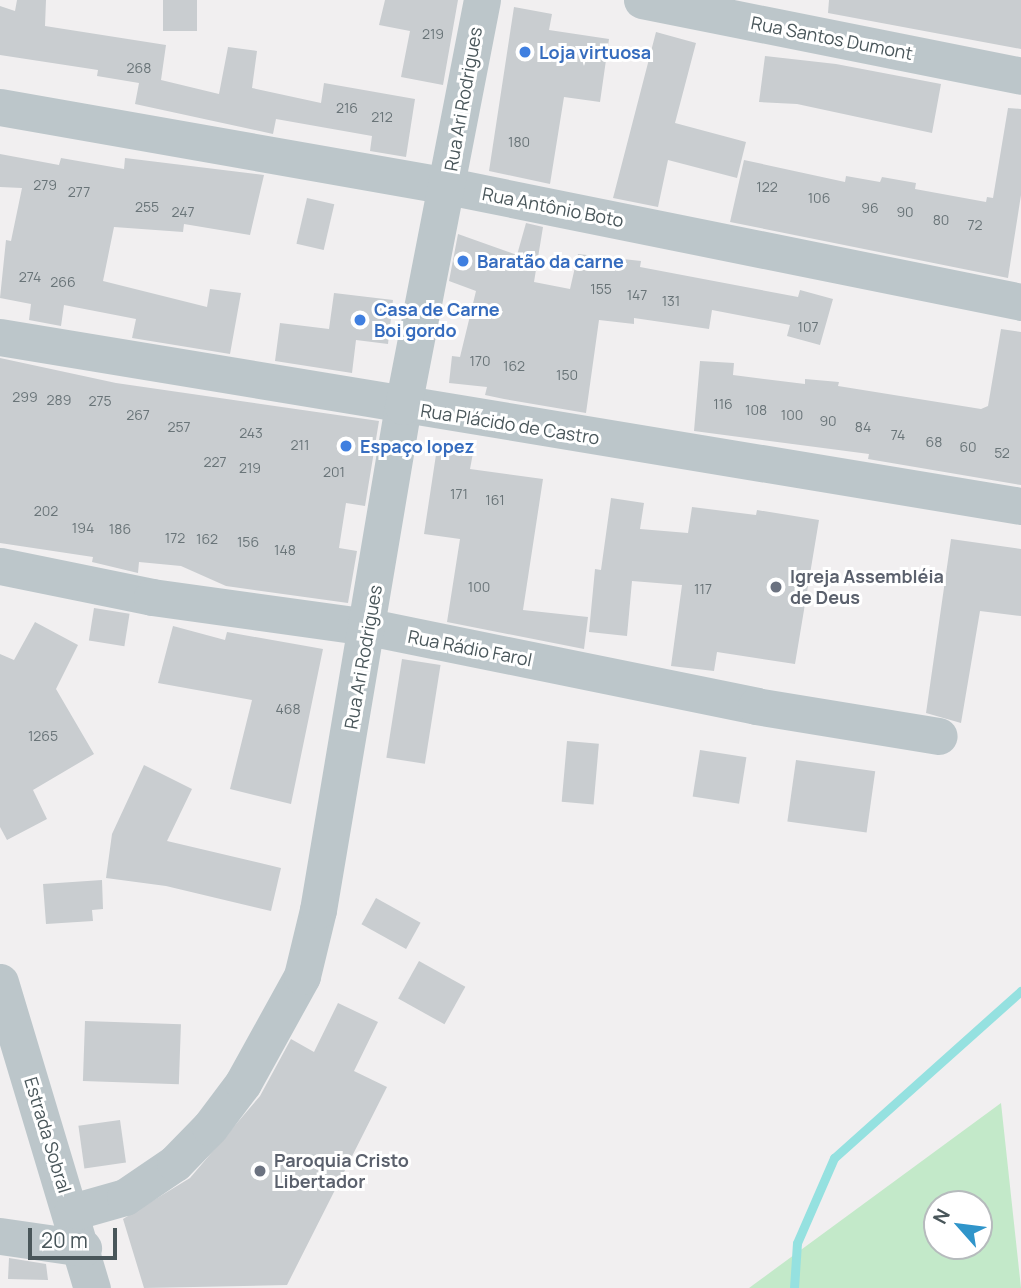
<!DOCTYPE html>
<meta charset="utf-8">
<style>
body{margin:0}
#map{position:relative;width:1021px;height:1288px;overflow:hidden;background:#f1eff0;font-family:Manrope,sans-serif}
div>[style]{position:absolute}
.green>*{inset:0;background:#c3e9c9}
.stream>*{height:9px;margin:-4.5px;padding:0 4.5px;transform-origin:4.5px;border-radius:4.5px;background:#95e1e0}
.building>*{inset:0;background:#c9cdd0;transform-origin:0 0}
.minor>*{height:37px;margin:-18.5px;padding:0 18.5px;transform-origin:18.5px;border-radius:18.5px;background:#bcc6ca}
.dots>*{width:19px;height:19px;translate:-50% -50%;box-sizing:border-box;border:4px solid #fff;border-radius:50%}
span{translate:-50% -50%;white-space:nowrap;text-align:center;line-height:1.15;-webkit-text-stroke:6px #fff;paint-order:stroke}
.number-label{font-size:14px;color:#697478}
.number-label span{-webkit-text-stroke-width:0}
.street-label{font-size:18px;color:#49565a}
.shop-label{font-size:18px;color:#366cbe;font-weight:700}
.left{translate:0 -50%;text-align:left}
.worship-label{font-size:18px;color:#5b616d;font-weight:700}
.north{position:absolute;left:923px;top:1190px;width:70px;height:70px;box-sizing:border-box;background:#fff;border:2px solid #b6bbbd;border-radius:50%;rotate:298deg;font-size:19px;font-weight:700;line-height:28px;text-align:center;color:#49565a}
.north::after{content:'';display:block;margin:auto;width:24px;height:32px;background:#3095ca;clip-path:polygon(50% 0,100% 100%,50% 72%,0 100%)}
.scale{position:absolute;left:28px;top:1228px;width:89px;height:32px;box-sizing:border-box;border:4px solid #49565a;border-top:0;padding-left:9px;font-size:21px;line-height:24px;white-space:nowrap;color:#49565a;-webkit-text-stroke:5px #fff;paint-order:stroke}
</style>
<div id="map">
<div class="green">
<i style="clip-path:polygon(evenodd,1001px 1103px,1021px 1288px,749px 1288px,1001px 1103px,937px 1204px,979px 1204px,979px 1246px,937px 1246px,937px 1204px)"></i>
</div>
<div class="stream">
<i style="left:794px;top:1288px;width:45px;rotate:-86.2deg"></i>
<i style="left:797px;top:1243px;width:93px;rotate:-66.5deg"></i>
<i style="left:834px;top:1158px;width:251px;rotate:-41.8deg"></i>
</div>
<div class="building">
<i style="clip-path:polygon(17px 0,46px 0,45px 26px,166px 45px,161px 80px,219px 94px,228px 47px,257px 51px,252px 88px,321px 103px,324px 83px,415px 99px,406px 157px,370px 151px,372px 136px,276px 119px,273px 134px,135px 104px,139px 83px,97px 76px,98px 70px,0 55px,0 6px,15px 11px)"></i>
<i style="left:163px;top:0;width:34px;height:31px"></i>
<i style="clip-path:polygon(385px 0,458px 0,443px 85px,401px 77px,410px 31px,379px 25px)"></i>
<i style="clip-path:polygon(829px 0,1021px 0,1021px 49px,828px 13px)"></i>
<i style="clip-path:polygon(514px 7px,552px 14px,549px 30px,609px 39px,600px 102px,564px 97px,550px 184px,489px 171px)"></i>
<i style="clip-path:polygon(656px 32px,696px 43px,675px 123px,746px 142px,737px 178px,668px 160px,658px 207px,613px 198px)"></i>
<i style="clip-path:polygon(765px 56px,836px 64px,941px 84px,932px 133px,797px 104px,759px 102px)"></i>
<i style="clip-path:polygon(1008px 108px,1021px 109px,1021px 195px,1008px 278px,730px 222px,744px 160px,845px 182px,846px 176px,880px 182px,882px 177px,916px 183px,915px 189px,986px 202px,987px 197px,993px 198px)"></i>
<i style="clip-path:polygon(0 154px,59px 165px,61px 158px,124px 169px,125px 158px,264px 175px,250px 235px,184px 224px,183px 232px,114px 227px,103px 281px,207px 307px,210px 289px,241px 293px,230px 354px,132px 338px,136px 319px,64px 305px,61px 326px,29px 320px,31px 304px,0 298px,6px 240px,11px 241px,22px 188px,0 187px)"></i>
<i style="left:307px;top:198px;width:28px;height:47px;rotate:13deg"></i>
<i style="clip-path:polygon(526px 223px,543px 227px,534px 282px,570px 289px,578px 254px,641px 261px,640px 267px,798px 297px,800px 290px,833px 299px,820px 345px,787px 336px,790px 325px,712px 310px,709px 329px,634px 318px,634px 324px,599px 320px,586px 413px,504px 399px,485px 395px,487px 387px,449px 383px,452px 356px,460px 357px,476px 291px,449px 281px,458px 234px,517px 255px)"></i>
<i style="clip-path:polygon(334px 293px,393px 300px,388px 344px,356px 340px,352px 373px,275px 361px,280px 323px,329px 329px)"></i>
<i style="clip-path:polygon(1001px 329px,1021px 332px,1021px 485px,868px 459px,869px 454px,694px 431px,700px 361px,734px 363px,733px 375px,805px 384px,805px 379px,839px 382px,838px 386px,981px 409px,988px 406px)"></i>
<i style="clip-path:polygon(0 358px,116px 383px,379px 421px,365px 506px,346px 503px,339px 548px,357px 551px,348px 603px,226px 586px,181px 566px,139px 562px,138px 573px,92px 562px,93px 557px,0 543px)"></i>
<i style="clip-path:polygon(437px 448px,473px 453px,470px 469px,543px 479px,523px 610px,588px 617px,584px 649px,447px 622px,460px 539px,424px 534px)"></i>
<i style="clip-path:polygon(611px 498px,644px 503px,640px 529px,688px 533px,692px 507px,756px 515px,757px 510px,819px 520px,795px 664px,717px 652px,714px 671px,671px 666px,682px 585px,632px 581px,627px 636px,589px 632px,595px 569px,601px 570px)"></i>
<i style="clip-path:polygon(951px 539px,1021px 549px,1021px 616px,980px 611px,961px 723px,926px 713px)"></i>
<i style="left:94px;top:608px;width:36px;height:33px;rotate:9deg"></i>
<i style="clip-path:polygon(35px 622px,78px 645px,56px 689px,94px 754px,33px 790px,47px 819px,7px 840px,0 827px,0 654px,14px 660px)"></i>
<i style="clip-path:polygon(173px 626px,225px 640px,227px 632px,323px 649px,291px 804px,230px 789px,252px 700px,158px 683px)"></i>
<i style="left:402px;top:659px;width:39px;height:100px;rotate:9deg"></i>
<i style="left:567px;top:741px;width:32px;height:61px;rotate:5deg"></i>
<i style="left:700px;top:750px;width:47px;height:47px;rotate:9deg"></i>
<i style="left:796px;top:760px;width:80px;height:62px;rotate:8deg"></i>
<i style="clip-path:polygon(144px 765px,192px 789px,167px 841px,281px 868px,271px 911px,166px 886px,106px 878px,112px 834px)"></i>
<i style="clip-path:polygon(102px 880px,103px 909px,92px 910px,93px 921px,46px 924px,43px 884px)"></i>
<i style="left:376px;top:898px;width:51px;height:30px;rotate:29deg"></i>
<i style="left:419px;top:961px;width:53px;height:43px;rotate:29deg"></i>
<i style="clip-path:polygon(338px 1003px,378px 1022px,354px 1071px,387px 1087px,287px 1285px,144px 1288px,123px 1219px,190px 1178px,260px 1096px,291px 1039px,314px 1052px)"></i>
<i style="left:85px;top:1021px;width:96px;height:60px;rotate:2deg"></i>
<i style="left:120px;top:1120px;width:43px;height:42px;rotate:82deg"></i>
<i style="clip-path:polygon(9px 1258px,46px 1264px,48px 1280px,8px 1279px)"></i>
</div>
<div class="minor">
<i style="left:642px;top:0;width:387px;rotate:11.3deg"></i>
<i style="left:0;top:107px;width:455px;rotate:10deg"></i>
<i style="left:448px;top:186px;width:585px;rotate:11.44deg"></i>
<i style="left:0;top:337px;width:1035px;rotate:9.4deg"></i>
<i style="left:0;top:566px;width:155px;rotate:11.5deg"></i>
<i style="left:152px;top:597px;width:219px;rotate:7.9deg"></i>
<i style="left:369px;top:627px;width:395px;rotate:11.5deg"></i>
<i style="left:756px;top:706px;width:185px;rotate:9.3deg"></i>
<i style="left:0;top:982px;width:320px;rotate:73.3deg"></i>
<i style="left:72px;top:1212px;width:55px;rotate:-15.8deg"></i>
<i style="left:125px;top:1197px;width:60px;rotate:-34.2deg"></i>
<i style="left:175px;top:1163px;width:50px;rotate:-45.8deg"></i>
<i style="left:210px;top:1127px;width:55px;rotate:-53.1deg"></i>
<i style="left:243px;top:1083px;width:122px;rotate:-61.1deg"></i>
<i style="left:302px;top:976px;width:68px;rotate:-76.4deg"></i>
<i style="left:318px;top:910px;width:511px;rotate:-80.43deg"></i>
<i style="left:403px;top:406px;width:414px;rotate:-79deg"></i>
<i style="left:0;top:1236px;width:84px;rotate:8.2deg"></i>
</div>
<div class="dots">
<i style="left:525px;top:52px;background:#3f7fe0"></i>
<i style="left:463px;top:261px;background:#3f7fe0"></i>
<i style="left:360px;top:320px;background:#3f7fe0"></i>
<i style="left:346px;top:446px;background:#3f7fe0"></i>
<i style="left:776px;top:587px;background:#6b7280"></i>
<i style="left:260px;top:1171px;background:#6b7280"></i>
</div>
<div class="number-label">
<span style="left:433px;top:34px">219</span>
<span style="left:139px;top:68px">268</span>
<span style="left:347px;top:108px">216</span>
<span style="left:382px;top:117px">212</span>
<span style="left:519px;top:142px">180</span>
<span style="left:45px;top:185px">279</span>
<span style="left:767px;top:187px">122</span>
<span style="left:79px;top:192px">277</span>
<span style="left:819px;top:198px">106</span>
<span style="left:147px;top:207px">255</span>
<span style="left:870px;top:208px">96</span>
<span style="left:183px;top:212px">247</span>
<span style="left:905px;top:212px">90</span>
<span style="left:941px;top:220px">80</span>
<span style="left:975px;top:225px">72</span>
<span style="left:30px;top:277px">274</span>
<span style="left:63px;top:282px">266</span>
<span style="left:601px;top:289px">155</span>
<span style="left:637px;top:295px">147</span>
<span style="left:671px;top:301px">131</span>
<span style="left:808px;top:327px">107</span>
<span style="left:480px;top:361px">170</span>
<span style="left:514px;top:366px">162</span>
<span style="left:567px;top:375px">150</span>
<span style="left:25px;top:397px">299</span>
<span style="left:59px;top:400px">289</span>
<span style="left:100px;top:401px">275</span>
<span style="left:723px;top:404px">116</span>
<span style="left:756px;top:410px">108</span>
<span style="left:138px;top:415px">267</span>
<span style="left:792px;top:415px">100</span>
<span style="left:828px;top:421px">90</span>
<span style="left:179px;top:427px">257</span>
<span style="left:863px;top:427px">84</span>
<span style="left:251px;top:433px">243</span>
<span style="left:898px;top:435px">74</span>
<span style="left:934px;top:442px">68</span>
<span style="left:300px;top:445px">211</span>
<span style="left:968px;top:447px">60</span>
<span style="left:1002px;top:453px">52</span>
<span style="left:215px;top:462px">227</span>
<span style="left:250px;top:468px">219</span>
<span style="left:334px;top:472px">201</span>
<span style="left:459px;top:494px">171</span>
<span style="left:495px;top:500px">161</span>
<span style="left:46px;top:511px">202</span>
<span style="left:83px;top:528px">194</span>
<span style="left:120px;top:529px">186</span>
<span style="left:175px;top:538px">172</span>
<span style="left:207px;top:539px">162</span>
<span style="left:248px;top:542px">156</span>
<span style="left:285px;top:550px">148</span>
<span style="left:479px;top:587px">100</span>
<span style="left:703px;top:589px">117</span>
<span style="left:288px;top:709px">468</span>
<span style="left:43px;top:736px">1265</span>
</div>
<div class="street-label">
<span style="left:832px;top:38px;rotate:11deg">Rua Santos Dumont</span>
<span style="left:463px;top:99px;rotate:-80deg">Rua Ari Rodrigues</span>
<span style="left:553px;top:207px;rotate:11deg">Rua Antônio Boto</span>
<span style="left:510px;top:424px;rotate:9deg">Rua Plácido de Castro</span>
<span style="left:470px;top:648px;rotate:11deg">Rua Rádio Farol</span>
<span style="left:363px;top:657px;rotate:-80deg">Rua Ari Rodrigues</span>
<span style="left:48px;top:1135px;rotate:73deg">Estrada Sobral</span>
</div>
<div class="shop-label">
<span class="left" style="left:539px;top:52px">Loja virtuosa</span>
<span class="left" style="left:477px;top:261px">Baratão da carne</span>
<span class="left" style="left:374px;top:320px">Casa de Carne<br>Boi gordo</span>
<span class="left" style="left:360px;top:446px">Espaço lopez</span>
</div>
<div class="worship-label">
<span class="left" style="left:790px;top:587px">Igreja Assembléia<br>de Deus</span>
<span class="left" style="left:274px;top:1171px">Paroquia Cristo<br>Libertador</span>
</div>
<div class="north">N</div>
<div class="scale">20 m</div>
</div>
